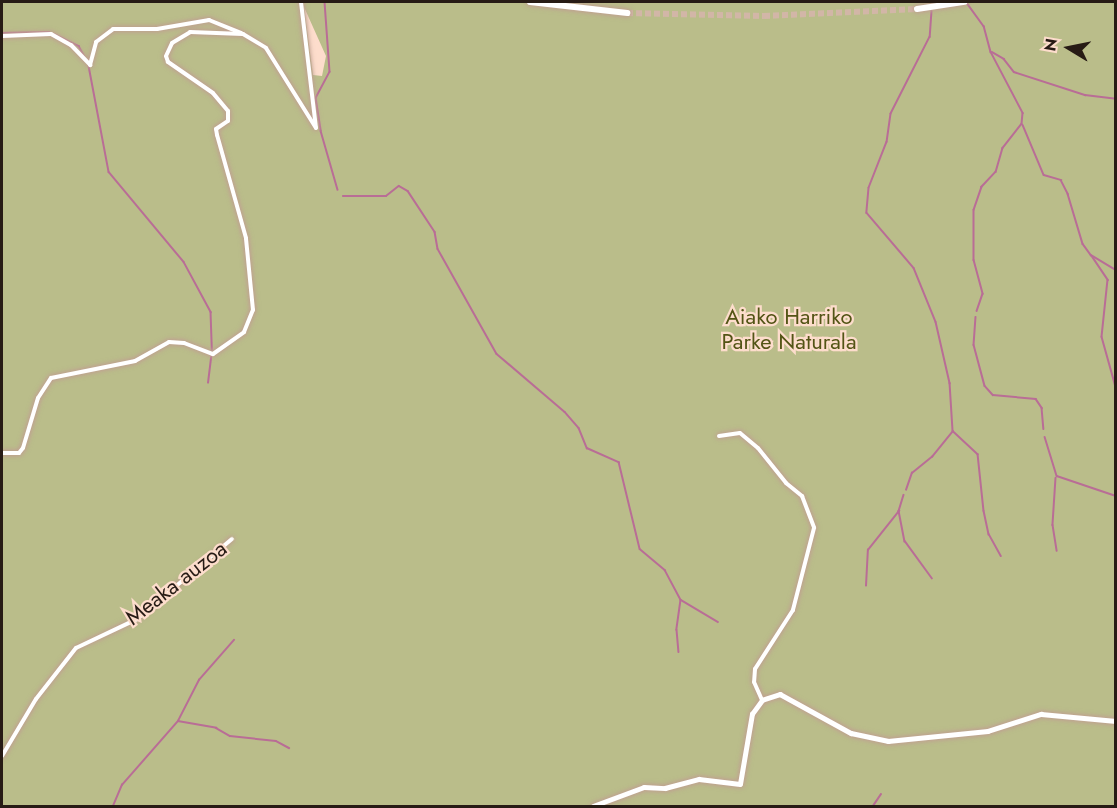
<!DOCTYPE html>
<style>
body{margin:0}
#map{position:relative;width:1117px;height:808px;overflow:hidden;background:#fdddcc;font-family:Jost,sans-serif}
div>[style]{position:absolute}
.green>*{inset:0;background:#babd8a}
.stream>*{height:1.5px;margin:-0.75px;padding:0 0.75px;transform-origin:0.75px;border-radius:0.75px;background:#b96d96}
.trunk-tunnel>*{height:6px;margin-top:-3px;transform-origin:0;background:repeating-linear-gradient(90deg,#d2b6a7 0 6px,transparent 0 9px)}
.roads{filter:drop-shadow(0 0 2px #bfa191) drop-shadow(0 0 2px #bfa191)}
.minor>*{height:4px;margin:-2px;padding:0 2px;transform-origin:2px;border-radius:2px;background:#fff}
.tertiary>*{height:4.5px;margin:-2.25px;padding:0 2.25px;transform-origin:2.25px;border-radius:2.25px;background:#fff}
.trunk>*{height:6px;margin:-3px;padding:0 3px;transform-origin:3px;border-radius:3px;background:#fff}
span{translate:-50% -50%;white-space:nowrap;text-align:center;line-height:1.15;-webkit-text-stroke:4.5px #fdddcc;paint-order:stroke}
.park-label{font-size:22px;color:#535415}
.street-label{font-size:22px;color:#271b15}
.frame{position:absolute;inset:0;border:3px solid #271b15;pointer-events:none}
.north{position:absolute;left:1039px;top:18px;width:60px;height:60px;-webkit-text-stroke:4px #fdddcc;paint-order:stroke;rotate:280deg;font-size:16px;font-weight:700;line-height:24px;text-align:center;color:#271b15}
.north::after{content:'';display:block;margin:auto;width:21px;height:27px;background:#271b15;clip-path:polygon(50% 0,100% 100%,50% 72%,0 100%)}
</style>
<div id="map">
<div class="green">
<i style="clip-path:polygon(evenodd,2px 2px,1115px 2px,1115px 806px,2px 806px,2px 2px,304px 7px,326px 56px,322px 76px,313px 75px,304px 7px)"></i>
</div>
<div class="stream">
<i style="left:325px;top:2px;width:70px;rotate:85.9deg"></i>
<i style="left:330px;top:72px;width:30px;rotate:118deg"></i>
<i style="left:316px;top:98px;width:33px;rotate:81deg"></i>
<i style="left:321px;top:131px;width:61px;rotate:73.9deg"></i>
<i style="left:967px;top:3px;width:29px;rotate:54deg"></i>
<i style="left:984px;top:26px;width:27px;rotate:75deg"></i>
<i style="left:991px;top:52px;width:69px;rotate:62.3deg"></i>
<i style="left:1023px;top:113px;width:11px;rotate:95deg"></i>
<i style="left:1022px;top:124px;width:31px;rotate:128deg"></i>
<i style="left:1003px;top:148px;width:25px;rotate:106deg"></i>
<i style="left:996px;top:172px;width:21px;rotate:133deg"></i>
<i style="left:982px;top:187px;width:24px;rotate:109deg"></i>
<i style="left:974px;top:210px;width:50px;rotate:90deg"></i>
<i style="left:974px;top:260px;width:35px;rotate:75deg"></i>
<i style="left:983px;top:294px;width:18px;rotate:109deg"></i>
<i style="left:932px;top:11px;width:26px;rotate:94deg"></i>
<i style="left:930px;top:37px;width:86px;rotate:116.9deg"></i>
<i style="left:891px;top:114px;width:28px;rotate:98deg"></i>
<i style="left:887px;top:142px;width:49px;rotate:111.4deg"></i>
<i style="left:869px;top:188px;width:25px;rotate:95deg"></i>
<i style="left:867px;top:213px;width:72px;rotate:49.5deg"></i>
<i style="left:914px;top:268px;width:58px;rotate:67.8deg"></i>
<i style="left:936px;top:322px;width:63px;rotate:77.1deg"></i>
<i style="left:950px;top:383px;width:48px;rotate:86.4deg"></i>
<i style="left:953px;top:431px;width:34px;rotate:43deg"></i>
<i style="left:978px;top:454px;width:57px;rotate:84deg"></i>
<i style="left:984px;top:511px;width:24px;rotate:78deg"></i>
<i style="left:989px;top:534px;width:25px;rotate:61deg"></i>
<i style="left:2px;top:33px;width:47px;rotate:-1.2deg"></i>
<i style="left:54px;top:34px;width:28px;rotate:26deg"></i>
<i style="left:79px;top:46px;width:15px;rotate:62deg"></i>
<i style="left:992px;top:52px;width:14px;rotate:30deg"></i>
<i style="left:1004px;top:59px;width:16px;rotate:52deg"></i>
<i style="left:1014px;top:72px;width:75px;rotate:17.9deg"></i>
<i style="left:1085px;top:95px;width:31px;rotate:7deg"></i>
<i style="left:89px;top:66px;width:108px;rotate:79.3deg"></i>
<i style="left:109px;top:172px;width:117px;rotate:50.2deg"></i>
<i style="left:184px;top:262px;width:57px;rotate:61.6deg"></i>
<i style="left:211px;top:312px;width:38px;rotate:88deg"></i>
<i style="left:1023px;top:125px;width:54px;rotate:67.2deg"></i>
<i style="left:1044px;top:175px;width:18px;rotate:16deg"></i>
<i style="left:1061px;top:180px;width:16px;rotate:63deg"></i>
<i style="left:1068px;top:194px;width:52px;rotate:73.3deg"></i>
<i style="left:1083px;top:244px;width:14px;rotate:54deg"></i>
<i style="left:1091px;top:255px;width:29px;rotate:31deg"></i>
<i style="left:343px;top:196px;width:43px"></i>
<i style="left:386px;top:196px;width:16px;rotate:-38deg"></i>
<i style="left:399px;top:186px;width:10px;rotate:29deg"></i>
<i style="left:408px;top:191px;width:49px;rotate:56.6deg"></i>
<i style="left:435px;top:232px;width:17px;rotate:80deg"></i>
<i style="left:438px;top:249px;width:120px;rotate:60.7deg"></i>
<i style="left:497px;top:354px;width:89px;rotate:40.5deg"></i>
<i style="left:565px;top:412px;width:21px;rotate:49deg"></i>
<i style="left:579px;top:428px;width:22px;rotate:68deg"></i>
<i style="left:587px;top:448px;width:35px;rotate:24deg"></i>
<i style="left:619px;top:462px;width:89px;rotate:76.4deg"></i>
<i style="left:640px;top:549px;width:33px;rotate:40deg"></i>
<i style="left:665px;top:570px;width:34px;rotate:62deg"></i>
<i style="left:681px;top:600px;width:30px;rotate:98deg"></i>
<i style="left:677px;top:630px;width:22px;rotate:85deg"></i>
<i style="left:1092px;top:256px;width:29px;rotate:56deg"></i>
<i style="left:1108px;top:280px;width:57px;rotate:96deg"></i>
<i style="left:1102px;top:337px;width:52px;rotate:74.4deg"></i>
<i style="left:976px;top:317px;width:28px;rotate:94deg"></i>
<i style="left:974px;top:345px;width:42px;rotate:75deg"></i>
<i style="left:985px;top:386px;width:12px;rotate:48deg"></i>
<i style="left:993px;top:395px;width:43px;rotate:5.3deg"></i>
<i style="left:1036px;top:399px;width:11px;rotate:56deg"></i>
<i style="left:1042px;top:408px;width:21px;rotate:85deg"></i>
<i style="left:208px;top:383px;width:26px;rotate:-83deg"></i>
<i style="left:1045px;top:437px;width:41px;rotate:72.9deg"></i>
<i style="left:1057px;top:476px;width:62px;rotate:18.7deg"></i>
<i style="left:1056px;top:478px;width:47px;rotate:93.7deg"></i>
<i style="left:1053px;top:525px;width:26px;rotate:81deg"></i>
<i style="left:906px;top:490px;width:18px;rotate:-71deg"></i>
<i style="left:912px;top:473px;width:26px;rotate:-39deg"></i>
<i style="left:932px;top:457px;width:33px;rotate:-51deg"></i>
<i style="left:904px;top:495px;width:17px;rotate:107deg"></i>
<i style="left:899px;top:511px;width:31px;rotate:79deg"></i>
<i style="left:905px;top:541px;width:46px;rotate:53.9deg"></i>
<i style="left:866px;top:586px;width:36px;rotate:-87deg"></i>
<i style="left:868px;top:550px;width:50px;rotate:-51.5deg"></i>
<i style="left:681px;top:600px;width:43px;rotate:30.7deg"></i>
<i style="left:178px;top:721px;width:46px;rotate:-62.9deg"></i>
<i style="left:199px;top:680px;width:53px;rotate:-48.8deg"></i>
<i style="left:113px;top:806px;width:23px;rotate:-67deg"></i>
<i style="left:122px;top:785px;width:85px;rotate:-48.8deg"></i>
<i style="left:178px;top:721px;width:39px;rotate:10deg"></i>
<i style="left:216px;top:728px;width:16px;rotate:30deg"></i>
<i style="left:230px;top:736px;width:46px;rotate:6.2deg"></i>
<i style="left:276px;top:741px;width:15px;rotate:28deg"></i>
<i style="left:873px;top:806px;width:14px;rotate:-56deg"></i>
</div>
<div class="trunk-tunnel">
<i style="left:627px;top:13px;width:137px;rotate:1.3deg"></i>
<i style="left:764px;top:16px;width:153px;rotate:-2.6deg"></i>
</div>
<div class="roads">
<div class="minor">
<i style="left:2px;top:36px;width:49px;rotate:-2.3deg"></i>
<i style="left:51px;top:34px;width:23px;rotate:29deg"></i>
<i style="left:71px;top:45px;width:28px;rotate:46deg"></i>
<i style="left:90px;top:65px;width:24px;rotate:-75deg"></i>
<i style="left:96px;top:42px;width:21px;rotate:-37deg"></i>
<i style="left:113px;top:29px;width:44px"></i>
<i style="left:157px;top:29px;width:53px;rotate:-9.8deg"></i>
<i style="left:209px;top:20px;width:35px;rotate:22deg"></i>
<i style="left:719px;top:436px;width:21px;rotate:-8deg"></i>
<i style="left:740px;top:433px;width:23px;rotate:40deg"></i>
<i style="left:758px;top:448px;width:45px;rotate:51.3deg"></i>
<i style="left:786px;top:483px;width:21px;rotate:39deg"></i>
<i style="left:802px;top:496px;width:34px;rotate:69deg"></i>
<i style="left:814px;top:528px;width:85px;rotate:104.4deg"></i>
<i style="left:793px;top:610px;width:70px;rotate:122.8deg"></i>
<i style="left:755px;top:669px;width:13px;rotate:94deg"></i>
<i style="left:754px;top:682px;width:20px;rotate:66deg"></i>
<i style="left:2px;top:453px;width:17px"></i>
<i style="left:19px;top:453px;width:6px;rotate:-51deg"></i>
<i style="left:23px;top:448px;width:52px;rotate:-73.3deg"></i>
<i style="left:38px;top:398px;width:24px;rotate:-57deg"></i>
<i style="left:51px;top:378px;width:86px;rotate:-11.4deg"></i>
<i style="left:135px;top:361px;width:39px;rotate:-29deg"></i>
<i style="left:169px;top:342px;width:15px;rotate:4deg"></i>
<i style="left:184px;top:343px;width:31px;rotate:21deg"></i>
<i style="left:213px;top:354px;width:38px;rotate:-35deg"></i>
<i style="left:244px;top:332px;width:24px;rotate:-68deg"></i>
<i style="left:253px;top:310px;width:72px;rotate:-95.6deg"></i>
<i style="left:246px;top:238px;width:107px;rotate:-105.7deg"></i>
<i style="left:217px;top:135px;width:6px;rotate:-99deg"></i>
<i style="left:216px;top:129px;width:14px;rotate:-34deg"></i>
<i style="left:228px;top:121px;width:10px;rotate:-90deg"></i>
<i style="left:228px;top:111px;width:23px;rotate:-130deg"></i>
<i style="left:213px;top:93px;width:55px;rotate:-145.4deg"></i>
<i style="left:168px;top:62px;width:6px;rotate:-108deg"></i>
<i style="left:166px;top:56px;width:14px;rotate:-65deg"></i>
<i style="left:172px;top:43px;width:21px;rotate:-31deg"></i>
<i style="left:190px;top:32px;width:53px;rotate:2.2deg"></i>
<i style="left:243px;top:34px;width:27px;rotate:31deg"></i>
<i style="left:266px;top:48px;width:94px;rotate:58deg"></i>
<i style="left:316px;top:128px;width:127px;rotate:-96.8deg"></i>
<i style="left:2px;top:756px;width:66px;rotate:-59.2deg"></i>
<i style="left:36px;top:699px;width:65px;rotate:-51.9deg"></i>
<i style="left:76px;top:648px;width:68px;rotate:-25.4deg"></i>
<i style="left:137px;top:619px;width:124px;rotate:-40.1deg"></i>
</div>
<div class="tertiary">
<i style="left:593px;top:806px;width:54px;rotate:-20.4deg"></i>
<i style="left:644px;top:787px;width:21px;rotate:3deg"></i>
<i style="left:665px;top:788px;width:35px;rotate:-15deg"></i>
<i style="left:699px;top:779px;width:41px;rotate:7deg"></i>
<i style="left:740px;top:784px;width:71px;rotate:-80.3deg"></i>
<i style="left:752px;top:714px;width:17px;rotate:-54deg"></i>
<i style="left:762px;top:700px;width:19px;rotate:-18deg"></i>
<i style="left:780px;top:694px;width:81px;rotate:28.8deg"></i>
<i style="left:851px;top:733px;width:38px;rotate:12deg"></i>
<i style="left:888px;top:741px;width:100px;rotate:-5.7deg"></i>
<i style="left:988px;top:731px;width:56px;rotate:-17.8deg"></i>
<i style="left:1041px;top:714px;width:75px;rotate:5.3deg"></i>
</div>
<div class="trunk">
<i style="left:530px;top:2px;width:98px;rotate:6.5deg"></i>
<i style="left:917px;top:9px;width:48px;rotate:-8.5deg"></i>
</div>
</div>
<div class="park-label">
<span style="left:789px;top:329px">Aiako Harriko<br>Parke Naturala</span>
</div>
<div class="street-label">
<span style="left:176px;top:583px;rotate:-38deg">Meaka auzoa</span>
</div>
<div class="frame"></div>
<div class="north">N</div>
</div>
